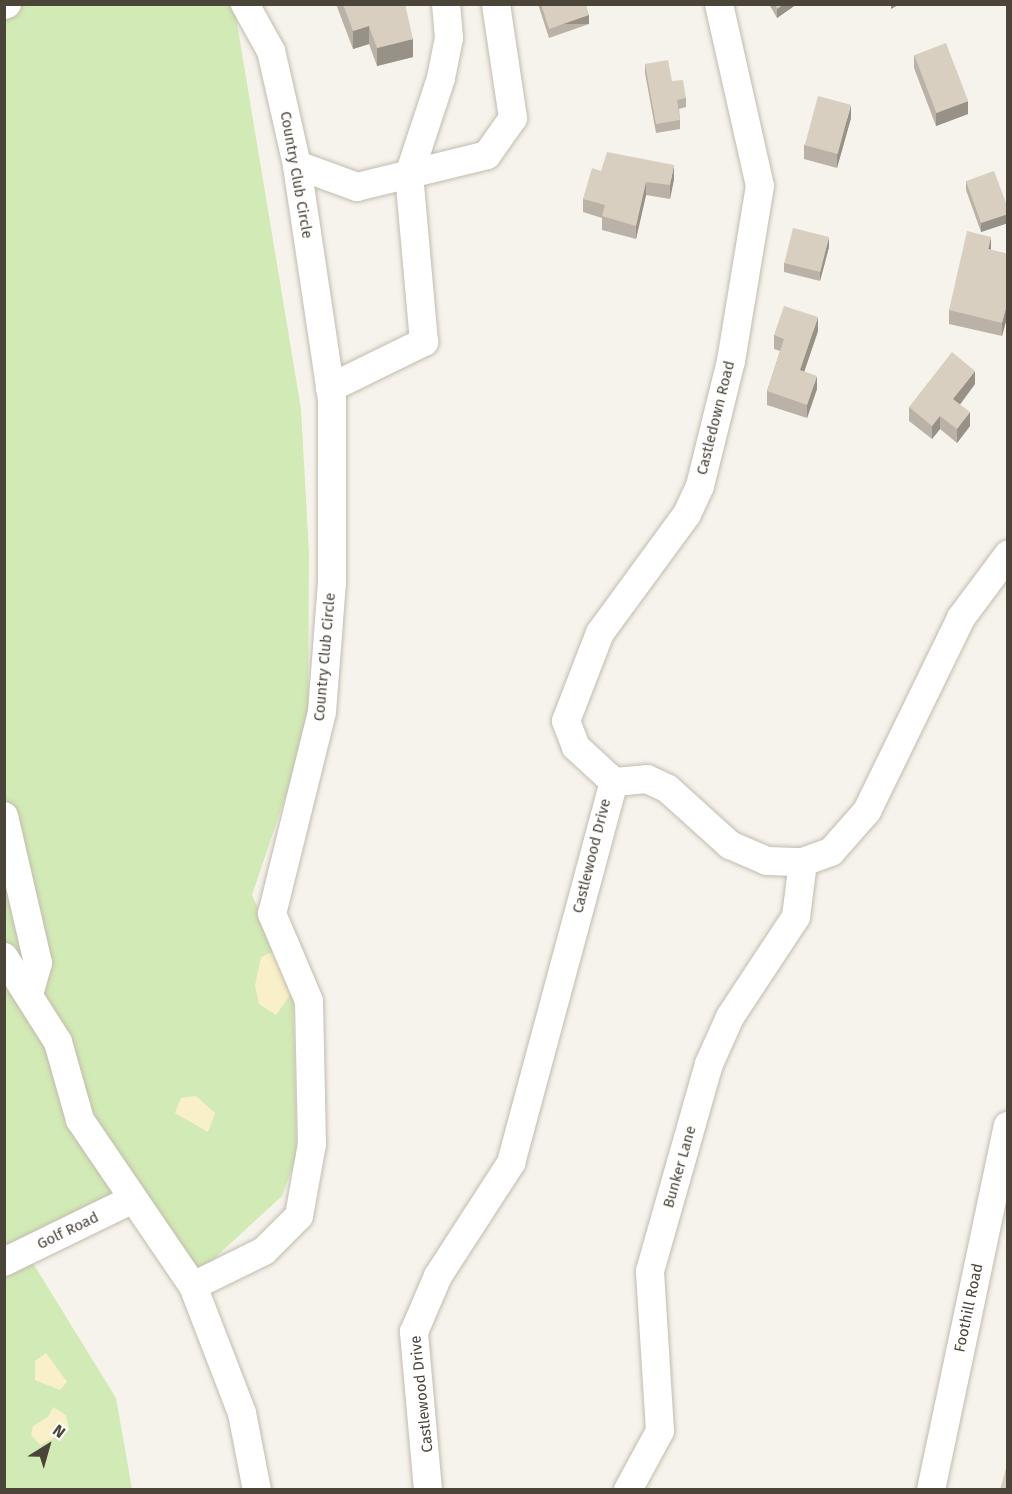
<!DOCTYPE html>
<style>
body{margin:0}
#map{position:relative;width:1012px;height:1494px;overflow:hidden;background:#f6f3ec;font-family:"Fira Sans",sans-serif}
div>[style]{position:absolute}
.green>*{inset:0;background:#d2eab5}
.sand>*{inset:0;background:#f9efc9}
.roads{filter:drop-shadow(0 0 2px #c2bbae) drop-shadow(0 0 2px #c2bbae)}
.minor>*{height:28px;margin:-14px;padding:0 14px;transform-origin:14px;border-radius:14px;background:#fff}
.wall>*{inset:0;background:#bab2a6}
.shaded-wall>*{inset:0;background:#979187;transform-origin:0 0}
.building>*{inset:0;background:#d8cfc1;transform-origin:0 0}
span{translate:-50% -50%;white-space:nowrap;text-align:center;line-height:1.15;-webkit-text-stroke:5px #fff;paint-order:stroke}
.street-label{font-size:15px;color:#4b4439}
.frame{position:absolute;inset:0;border:6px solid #4b4439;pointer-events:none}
.north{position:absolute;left:18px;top:1416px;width:60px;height:60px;-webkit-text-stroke:4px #fff;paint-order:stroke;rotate:37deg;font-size:16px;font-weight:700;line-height:24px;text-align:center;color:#4b4439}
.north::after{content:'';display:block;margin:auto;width:21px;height:27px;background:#4b4439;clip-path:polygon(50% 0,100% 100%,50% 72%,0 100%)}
</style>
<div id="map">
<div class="green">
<i style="clip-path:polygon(5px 5px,234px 5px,301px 409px,309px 553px,308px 730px,252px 895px,293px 988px,297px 1155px,282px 1196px,194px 1277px,135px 1184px,23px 1247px,116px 1398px,132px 1489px,5px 1489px)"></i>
</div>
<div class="sand">
<i style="clip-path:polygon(273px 952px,291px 994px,276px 1015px,259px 1004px,255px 985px,261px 957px)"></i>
<i style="clip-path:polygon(196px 1096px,215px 1113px,208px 1132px,175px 1113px,181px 1098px)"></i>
<i style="clip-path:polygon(46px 1353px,67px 1382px,60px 1390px,35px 1380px,35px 1361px)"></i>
<i style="clip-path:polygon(53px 1407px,66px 1415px,69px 1430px,40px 1445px,31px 1435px,33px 1426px,48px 1417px)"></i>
</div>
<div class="roads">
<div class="minor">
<i style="left:4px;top:5px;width:3px;rotate:-18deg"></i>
<i style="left:297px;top:165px;width:64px;rotate:20.1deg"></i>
<i style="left:357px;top:187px;width:134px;rotate:-13.8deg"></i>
<i style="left:487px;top:155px;width:45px;rotate:-54.9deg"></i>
<i style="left:513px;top:118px;width:115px;rotate:-98.5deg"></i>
<i style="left:330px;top:388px;width:105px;rotate:-26.1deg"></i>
<i style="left:424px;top:342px;width:168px;rotate:-95.1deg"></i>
<i style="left:409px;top:175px;width:102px;rotate:-71.7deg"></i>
<i style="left:441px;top:78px;width:41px;rotate:-78.7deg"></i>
<i style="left:449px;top:38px;width:34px;rotate:-95deg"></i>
<i style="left:614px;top:782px;width:52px;rotate:-137.4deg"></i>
<i style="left:576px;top:747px;width:28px;rotate:-111deg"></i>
<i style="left:566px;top:721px;width:94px;rotate:-68.9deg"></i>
<i style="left:600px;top:633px;width:147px;rotate:-53.8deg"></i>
<i style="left:687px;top:514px;width:31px;rotate:-65deg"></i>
<i style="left:700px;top:486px;width:129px;rotate:-76.1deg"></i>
<i style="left:731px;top:361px;width:177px;rotate:-80.6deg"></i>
<i style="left:760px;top:186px;width:187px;rotate:-102.7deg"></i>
<i style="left:4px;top:816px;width:151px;rotate:77deg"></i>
<i style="left:38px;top:963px;width:29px;rotate:106deg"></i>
<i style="left:4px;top:957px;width:101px;rotate:57.6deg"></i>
<i style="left:58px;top:1042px;width:81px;rotate:74.2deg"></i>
<i style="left:80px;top:1120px;width:201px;rotate:55.8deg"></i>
<i style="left:193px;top:1286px;width:136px;rotate:68.9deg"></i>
<i style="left:242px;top:1413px;width:78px;rotate:79deg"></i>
<i style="left:4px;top:1262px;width:141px;rotate:-26deg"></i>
<i style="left:193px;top:1286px;width:79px;rotate:-26.2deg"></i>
<i style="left:264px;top:1251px;width:49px;rotate:-45deg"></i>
<i style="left:299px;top:1216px;width:73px;rotate:-79.8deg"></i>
<i style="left:312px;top:1144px;width:143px;rotate:-91.2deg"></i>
<i style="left:309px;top:1001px;width:95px;rotate:-113deg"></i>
<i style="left:272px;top:914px;width:208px;rotate:-76.1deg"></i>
<i style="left:322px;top:712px;width:129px;rotate:-85.6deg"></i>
<i style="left:332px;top:583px;width:183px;rotate:-90deg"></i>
<i style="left:332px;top:400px;width:238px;rotate:-98.5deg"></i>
<i style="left:297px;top:165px;width:117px;rotate:-102.8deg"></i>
<i style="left:271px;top:51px;width:54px;rotate:-119deg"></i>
<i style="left:428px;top:1490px;width:159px;rotate:-95.1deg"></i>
<i style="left:414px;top:1332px;width:61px;rotate:-66.8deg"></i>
<i style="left:438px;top:1276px;width:135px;rotate:-57.1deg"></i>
<i style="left:511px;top:1163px;width:395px;rotate:-74.9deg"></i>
<i style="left:614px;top:782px;width:33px;rotate:-5deg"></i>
<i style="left:647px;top:779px;width:23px;rotate:25deg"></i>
<i style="left:668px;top:789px;width:84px;rotate:42.1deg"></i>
<i style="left:730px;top:845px;width:40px;rotate:23.4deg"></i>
<i style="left:767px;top:861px;width:36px;rotate:2deg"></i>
<i style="left:803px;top:862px;width:30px;rotate:-20deg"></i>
<i style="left:831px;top:852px;width:55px;rotate:-48.7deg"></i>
<i style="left:867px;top:811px;width:215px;rotate:-64deg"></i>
<i style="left:961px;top:618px;width:79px;rotate:-53.3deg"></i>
<i style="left:628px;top:1490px;width:67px;rotate:-61.5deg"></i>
<i style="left:660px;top:1431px;width:160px;rotate:-93.6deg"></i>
<i style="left:650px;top:1271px;width:215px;rotate:-74.1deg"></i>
<i style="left:709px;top:1064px;width:51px;rotate:-65.9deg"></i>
<i style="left:730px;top:1017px;width:120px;rotate:-56.6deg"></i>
<i style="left:796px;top:917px;width:55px;rotate:-82.7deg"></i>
<i style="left:931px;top:1490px;width:372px;rotate:-78.1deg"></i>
</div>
</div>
<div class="wall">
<i style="clip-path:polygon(336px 4px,405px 4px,413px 57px,377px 66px,369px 44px,353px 49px)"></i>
<i style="clip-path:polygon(538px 4px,586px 4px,589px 24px,549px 38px)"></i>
<i style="clip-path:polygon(769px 4px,797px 4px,777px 18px)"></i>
<i style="clip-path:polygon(914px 55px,968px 114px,936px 126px,914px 68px)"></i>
<i style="clip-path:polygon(645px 64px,686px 98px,686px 107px,679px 109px,680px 120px,680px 129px,656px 133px,645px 73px)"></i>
<i style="clip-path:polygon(851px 118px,837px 168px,804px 159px,804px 145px)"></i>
<i style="clip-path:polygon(601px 171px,674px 179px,670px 199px,646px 195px,636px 239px,602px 230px,602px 218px,583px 212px,583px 199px)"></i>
<i style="clip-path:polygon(966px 181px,1008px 208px,1008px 223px,981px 232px,966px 190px)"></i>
<i style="clip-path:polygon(829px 247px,820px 281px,784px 272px,784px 263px)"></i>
<i style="clip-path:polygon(991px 250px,1008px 254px,1008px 314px,1002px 336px,949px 324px,949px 310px)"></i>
<i style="clip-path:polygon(818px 331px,804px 372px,817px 389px,807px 418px,767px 405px,767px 391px,780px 351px,774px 349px,774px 335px)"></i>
<i style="clip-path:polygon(975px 384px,960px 405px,970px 426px,957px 443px,940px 429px,932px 439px,909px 421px,909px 407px)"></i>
</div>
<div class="shaded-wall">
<i style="clip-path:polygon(784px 4px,797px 4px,777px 18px,777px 9px)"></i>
<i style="clip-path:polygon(891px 4px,900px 4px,891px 9px)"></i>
<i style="left:589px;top:15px;width:9px;height:42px;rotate:90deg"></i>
<i style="clip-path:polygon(369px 26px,369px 44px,353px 49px,353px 31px)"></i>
<i style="clip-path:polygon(413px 39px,413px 57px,377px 66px,377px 48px)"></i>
<i style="clip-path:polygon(968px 101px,968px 114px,936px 126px,936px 113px)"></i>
<i style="clip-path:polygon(851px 105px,851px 118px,837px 168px,837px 155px)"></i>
<i style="clip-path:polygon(674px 165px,674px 179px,670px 199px,670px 185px)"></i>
<i style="clip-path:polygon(646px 182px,646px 195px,636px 239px,636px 226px)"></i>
<i style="clip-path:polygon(1008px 214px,1008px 223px,981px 232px,981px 223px)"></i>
<i style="clip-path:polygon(829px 237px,829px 247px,820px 281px,820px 272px)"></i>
<i style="clip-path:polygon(991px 237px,991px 250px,988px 249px)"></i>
<i style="clip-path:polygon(1008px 301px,1008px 314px,1002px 336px,1002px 323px)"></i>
<i style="clip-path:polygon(818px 317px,818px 331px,800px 384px,800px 370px)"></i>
<i style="clip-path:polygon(975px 371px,975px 384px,953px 413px,953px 399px)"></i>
<i style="clip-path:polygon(817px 376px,817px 389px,807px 418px,807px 405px)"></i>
<i style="clip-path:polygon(970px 412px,970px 426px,957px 443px,957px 429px)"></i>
<i style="clip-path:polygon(940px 416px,940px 429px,932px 439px,932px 426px)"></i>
</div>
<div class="building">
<i style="clip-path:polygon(343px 4px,405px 4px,413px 39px,377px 48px,369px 26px,353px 31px)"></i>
<i style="clip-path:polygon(541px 4px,586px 4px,589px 15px,549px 29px)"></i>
<i style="clip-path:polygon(775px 4px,784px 4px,777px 9px)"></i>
<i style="left:946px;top:43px;width:62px;height:34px;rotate:69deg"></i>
<i style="clip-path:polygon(668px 60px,672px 81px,683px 80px,686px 98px,677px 100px,680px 120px,656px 124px,645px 64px)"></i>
<i style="left:818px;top:96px;width:34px;height:51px;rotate:15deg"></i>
<i style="clip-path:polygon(607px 152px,674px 165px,670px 185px,646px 182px,636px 226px,602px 216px,605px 205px,583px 199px,592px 168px,601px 171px)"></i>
<i style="clip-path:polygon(994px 171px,1008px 208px,1008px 214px,981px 223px,966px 181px)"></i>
<i style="left:793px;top:228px;width:37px;height:36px;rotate:14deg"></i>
<i style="clip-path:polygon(967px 231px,991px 237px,988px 249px,1008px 254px,1008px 301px,1002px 323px,949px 310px)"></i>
<i style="clip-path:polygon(784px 306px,818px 317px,800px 370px,817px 376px,807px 405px,767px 391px,784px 339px,774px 335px)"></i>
<i style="clip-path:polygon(952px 352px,975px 371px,953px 399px,970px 412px,957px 429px,940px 416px,932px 426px,909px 407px)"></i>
<i style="clip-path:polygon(1006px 1468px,1008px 1468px,1008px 1490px,1000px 1490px)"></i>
</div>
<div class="street-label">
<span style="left:296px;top:175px;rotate:80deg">Country Club Circle</span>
<span style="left:716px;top:418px;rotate:-76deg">Castledown Road</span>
<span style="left:325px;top:657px;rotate:-85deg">Country Club Circle</span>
<span style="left:592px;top:856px;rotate:-76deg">Castlewood Drive</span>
<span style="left:680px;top:1167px;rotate:-74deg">Bunker Lane</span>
<span style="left:68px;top:1231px;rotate:-26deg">Golf Road</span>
<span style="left:969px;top:1308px;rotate:-78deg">Foothill Road</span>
<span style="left:422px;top:1394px;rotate:-96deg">Castlewood Drive</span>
</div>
<div class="frame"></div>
<div class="north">N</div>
</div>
